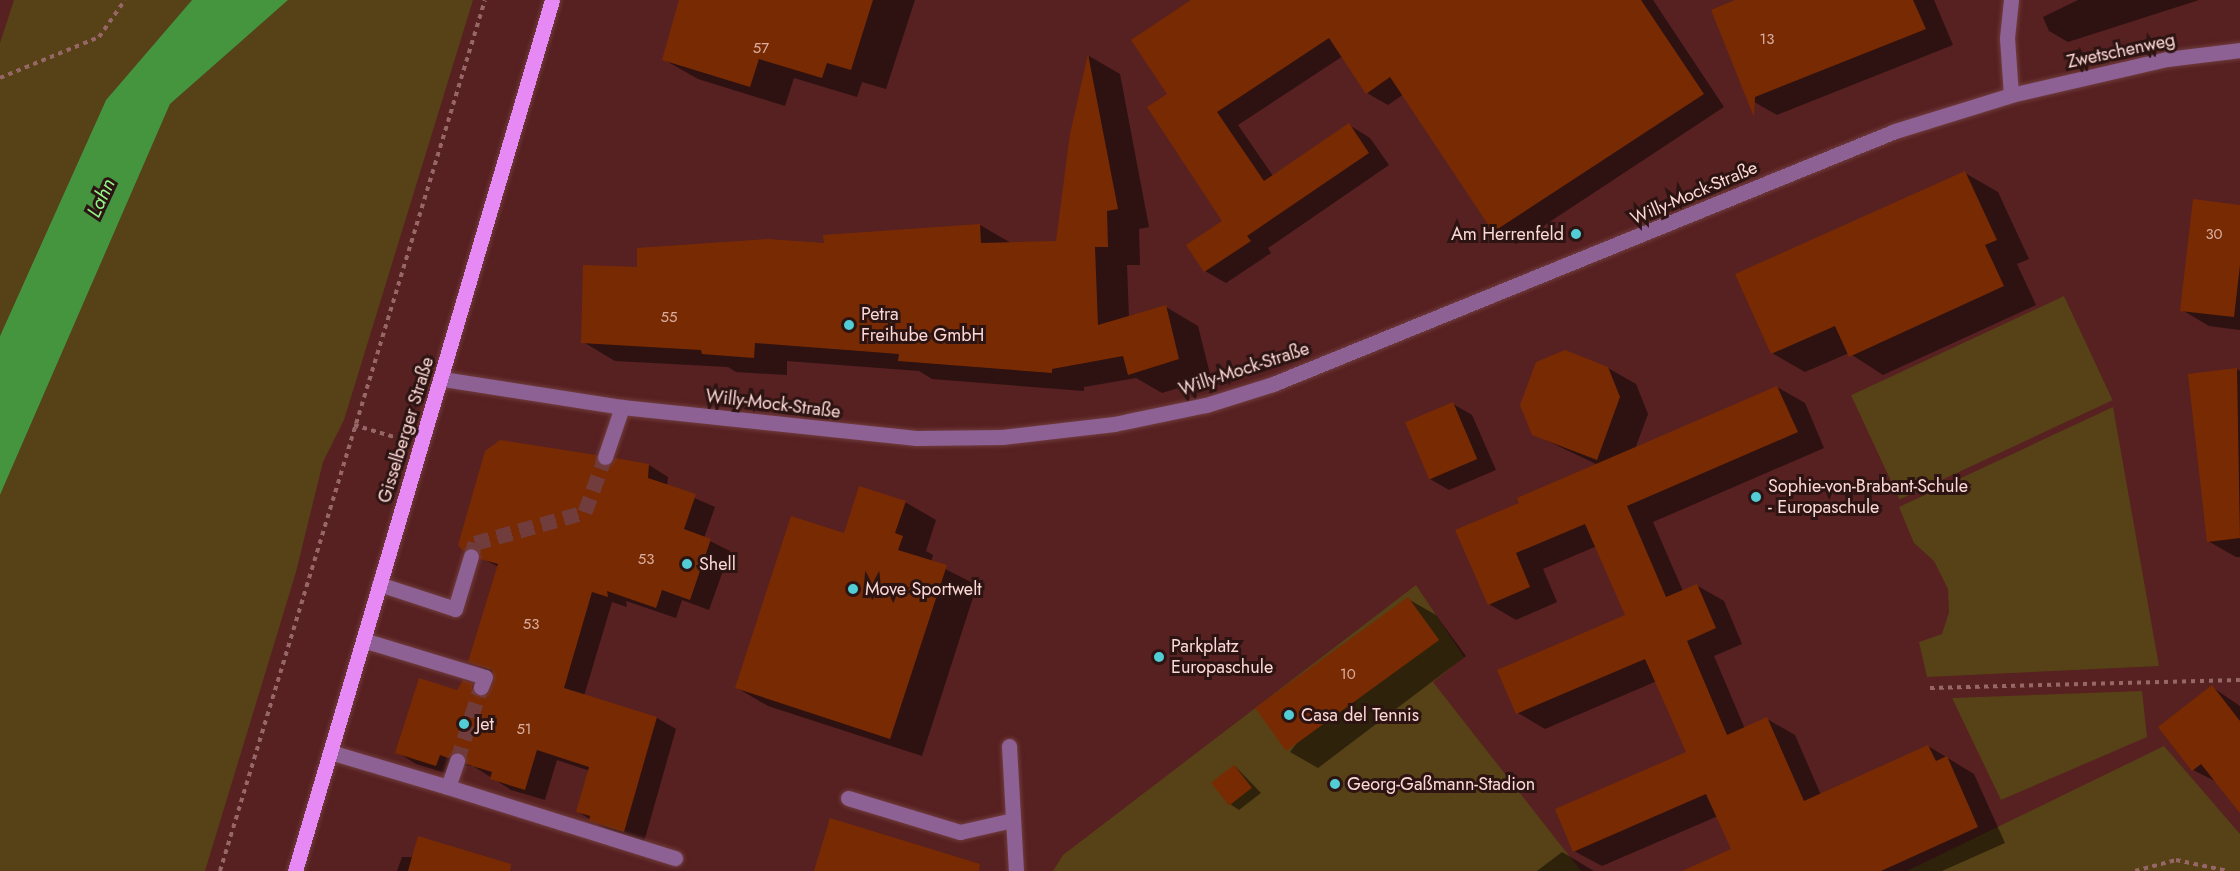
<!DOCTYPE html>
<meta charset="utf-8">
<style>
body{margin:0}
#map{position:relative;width:2240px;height:871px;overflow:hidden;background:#572021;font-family:Jost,sans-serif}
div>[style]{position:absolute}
.green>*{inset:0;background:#574116;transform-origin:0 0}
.water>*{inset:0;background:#45953f}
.shadow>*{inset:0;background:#0007}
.building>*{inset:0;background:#782b03;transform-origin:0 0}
.minor-tunnel>*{height:15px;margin-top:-7.5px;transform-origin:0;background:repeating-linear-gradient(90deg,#703c3c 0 15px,transparent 0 23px)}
.path>*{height:4px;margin-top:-2px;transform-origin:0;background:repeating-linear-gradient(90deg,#976767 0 4.5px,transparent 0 9px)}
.roads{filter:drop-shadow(0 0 2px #713d3e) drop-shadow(0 0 2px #713d3e)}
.minor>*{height:15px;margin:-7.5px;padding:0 7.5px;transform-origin:7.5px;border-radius:7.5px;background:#8e6194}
.major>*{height:15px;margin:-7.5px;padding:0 7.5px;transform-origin:7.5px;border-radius:7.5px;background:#e689f4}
.dots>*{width:16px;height:16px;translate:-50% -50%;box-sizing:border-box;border:3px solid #2c1413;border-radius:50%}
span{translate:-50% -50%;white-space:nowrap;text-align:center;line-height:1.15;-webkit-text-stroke:6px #2c1413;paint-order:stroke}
.number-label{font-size:15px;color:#dbada1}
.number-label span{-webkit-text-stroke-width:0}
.street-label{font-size:18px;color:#fcd8d6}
.poi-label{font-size:18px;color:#fcd8d6}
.right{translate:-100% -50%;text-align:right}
.left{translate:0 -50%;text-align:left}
.water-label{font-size:20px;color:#92f889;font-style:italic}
</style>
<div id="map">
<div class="green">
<i style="clip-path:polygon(14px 0,192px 0,106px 100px,0 336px,0 43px)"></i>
<i style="clip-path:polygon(288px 0,473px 0,344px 420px,323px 462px,296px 572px,205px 871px,0 871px,0 495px,170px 104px)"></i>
<i style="left:2064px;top:296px;width:115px;height:235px;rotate:65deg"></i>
<i style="clip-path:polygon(2113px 407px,2159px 666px,1927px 677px,1919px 642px,1942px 634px,1949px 612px,1948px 589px,1934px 561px,1914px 543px,1899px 507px)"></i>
<i style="clip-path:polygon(1416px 585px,1464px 657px,1433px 682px,1581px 871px,1053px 871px,1063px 855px)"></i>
<i style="clip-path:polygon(2142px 691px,2147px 737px,2001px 800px,1952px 698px)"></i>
<i style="clip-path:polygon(2164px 746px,2240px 834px,2240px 871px,1907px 871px)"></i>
</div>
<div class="water">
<i style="clip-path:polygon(192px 0,288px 0,170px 104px,0 495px,0 336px,106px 100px)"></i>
</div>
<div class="shadow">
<i style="clip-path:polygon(682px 0,915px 0,886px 89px,862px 82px,857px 97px,794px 78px,785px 106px,698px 79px,663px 59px)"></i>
<i style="clip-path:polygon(1194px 0,1653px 0,1724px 107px,1516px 244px,1494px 231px,1404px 94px,1388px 105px,1367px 93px,1343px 56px,1238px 125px,1273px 176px,1349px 125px,1370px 138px,1389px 165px,1268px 248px,1271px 253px,1226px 283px,1205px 271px,1225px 222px,1169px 95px)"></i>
<i style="clip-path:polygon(1739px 0,1934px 0,1953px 45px,1777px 115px,1749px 99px)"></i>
<i style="clip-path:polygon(2078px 0,2199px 0,2068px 42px,2049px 31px,2043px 17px)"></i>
<i style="clip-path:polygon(1089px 56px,1120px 74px,1149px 227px,1139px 229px,1140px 265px,1127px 265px,1129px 318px,1166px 307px,1198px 326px,1211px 378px,1162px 393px,1136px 378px,1084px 387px,1084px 391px,932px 379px,919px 371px,787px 361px,787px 375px,736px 372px,728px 367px,615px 361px,583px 342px,638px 268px,825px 245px,825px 236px,980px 225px,1011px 243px,1057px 242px,1072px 134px)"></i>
<i style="clip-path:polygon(1965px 173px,1998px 192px,2029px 259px,2017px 264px,2036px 305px,1883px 375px,1849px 353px,1805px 372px,1772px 353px)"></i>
<i style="clip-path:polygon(2240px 206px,2240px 330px,2209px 326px,2182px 310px)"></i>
<i style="clip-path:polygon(1608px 368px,1636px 384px,1648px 414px,1635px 449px,1777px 387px,1805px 403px,1824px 448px,1653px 522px,1683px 591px,1696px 585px,1724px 601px,1742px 644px,1714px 656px,1745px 729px,1767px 719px,1795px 735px,1821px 795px,1928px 746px,1974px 774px,2005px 843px,1942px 871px,1710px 871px,1733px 850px,1718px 816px,1602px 866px,1574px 851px,1688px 753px,1657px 681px,1545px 729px,1518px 713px,1627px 616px,1597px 546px,1543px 569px,1557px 602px,1516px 620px,1489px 604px,1521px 504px,1598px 465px,1533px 434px)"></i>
<i style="clip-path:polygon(2237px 369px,2240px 371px,2240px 557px,2236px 557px,2208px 541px)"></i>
<i style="clip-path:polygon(1453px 404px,1472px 415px,1496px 470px,1449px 490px,1430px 479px)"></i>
<i style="clip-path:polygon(595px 457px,612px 466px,649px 465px,668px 477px,667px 486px,715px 507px,704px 538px,730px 551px,709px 610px,682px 600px,676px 618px,626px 601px,627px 607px,612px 602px,584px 696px,657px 718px,676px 729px,644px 842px,610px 831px,578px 812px,590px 771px,557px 760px,545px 800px,511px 790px,473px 766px,459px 765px,456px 776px,416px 764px,397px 752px,458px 692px,471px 685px,489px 695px,496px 681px,494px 674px,470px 661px,499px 567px,464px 550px)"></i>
<i style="clip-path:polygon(905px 502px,936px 520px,926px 551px,933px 555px,931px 562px,977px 585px,922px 756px,768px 706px,737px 688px,845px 535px)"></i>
<i style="clip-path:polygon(1408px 599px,1436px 615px,1466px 656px,1318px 768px,1290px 752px)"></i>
<i style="clip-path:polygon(2212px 687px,2240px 706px,2240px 810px,2217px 782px,2193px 770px)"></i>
<i style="clip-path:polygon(1235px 766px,1261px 793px,1239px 810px,1230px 804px)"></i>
<i style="clip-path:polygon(1562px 852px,1594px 871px,1537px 871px)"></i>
<i style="clip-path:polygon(402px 857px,490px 859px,510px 871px,397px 871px)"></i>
</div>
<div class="building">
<i style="clip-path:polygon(679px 0,873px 0,851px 70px,827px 63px,822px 78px,759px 59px,750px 87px,662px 60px)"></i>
<i style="clip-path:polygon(1191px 0,1641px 0,1704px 94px,1493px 232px,1390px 77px,1366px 94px,1329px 38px,1217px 112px,1264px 181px,1349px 123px,1369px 153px,1247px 236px,1251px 241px,1204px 272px,1186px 245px,1222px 221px,1147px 107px,1167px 94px,1131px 40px)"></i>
<i style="clip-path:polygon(1735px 0,1913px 0,1926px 29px,1755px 97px,1754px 117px,1711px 10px)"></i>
<i style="clip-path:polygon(1088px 54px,1118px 209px,1107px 211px,1108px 247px,1095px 247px,1098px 325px,1166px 305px,1179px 359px,1128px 375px,1123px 356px,1052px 369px,1052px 373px,898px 361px,899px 354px,755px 343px,754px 358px,702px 354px,701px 350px,581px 343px,583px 265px,637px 267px,637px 248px,768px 239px,824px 243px,823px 235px,980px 224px,981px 243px,1056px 241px,1070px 134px)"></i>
<i style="clip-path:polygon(1965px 171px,1997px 240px,1985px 245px,2004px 286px,1849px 357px,1835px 326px,1771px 354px,1735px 274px)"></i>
<i style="clip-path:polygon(2193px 199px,2240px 205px,2240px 265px,2234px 317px,2180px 311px)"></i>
<i style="clip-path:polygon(1565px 350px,1608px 367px,1620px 397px,1597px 460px,1532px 435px,1520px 405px,1536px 362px)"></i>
<i style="clip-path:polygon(2237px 368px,2240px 538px,2207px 542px,2188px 374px)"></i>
<i style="clip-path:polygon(1777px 386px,1798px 432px,1627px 506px,1666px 597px,1697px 584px,1716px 628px,1687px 641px,1727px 735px,1767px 717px,1804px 801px,1928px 745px,1936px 761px,1947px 756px,1978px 827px,1881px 871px,1682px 871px,1731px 849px,1706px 794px,1573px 852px,1555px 809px,1686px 752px,1645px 659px,1516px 714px,1497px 670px,1625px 615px,1585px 524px,1516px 553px,1530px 587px,1488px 605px,1455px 530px,1519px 503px,1517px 498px)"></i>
<i style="left:1453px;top:402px;width:62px;height:52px;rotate:67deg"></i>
<i style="clip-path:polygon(500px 440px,596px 455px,602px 466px,611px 465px,615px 458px,649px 464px,648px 478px,696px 494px,684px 529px,711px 539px,690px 600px,662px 590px,656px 608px,607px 591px,608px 597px,592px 592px,564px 688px,657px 717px,624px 832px,589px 821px,590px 816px,576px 812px,589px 767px,537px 750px,525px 790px,490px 779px,492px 772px,466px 764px,460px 752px,448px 758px,440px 755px,436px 766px,395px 753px,419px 678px,457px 690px,463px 680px,472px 683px,473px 693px,482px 697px,487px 694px,494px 681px,492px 670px,468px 662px,498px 564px,480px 559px,474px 547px,463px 551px,458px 545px,485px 451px)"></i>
<i style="clip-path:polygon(859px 486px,906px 501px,895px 533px,903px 536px,898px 550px,947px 565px,890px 739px,735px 688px,791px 516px,844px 533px)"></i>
<i style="left:1408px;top:597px;width:53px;height:189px;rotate:54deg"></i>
<i style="clip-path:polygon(2212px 685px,2240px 721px,2240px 813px,2201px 764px,2192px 771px,2158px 727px)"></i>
<i style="left:1234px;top:765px;width:29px;height:29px;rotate:52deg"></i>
<i style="clip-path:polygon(830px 818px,980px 864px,979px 871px,814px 871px)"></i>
<i style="clip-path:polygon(418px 836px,511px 864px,510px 871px,408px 871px)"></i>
</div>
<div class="minor-tunnel">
<i style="left:471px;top:556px;width:14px;rotate:-73deg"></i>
<i style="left:475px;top:543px;width:114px;rotate:-15.7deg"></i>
<i style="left:585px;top:512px;width:59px;rotate:-70deg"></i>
<i style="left:457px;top:761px;width:78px;rotate:-72deg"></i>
</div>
<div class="path">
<i style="left:0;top:78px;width:107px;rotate:-22.5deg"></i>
<i style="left:99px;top:37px;width:45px;rotate:-54.9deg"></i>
<i style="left:354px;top:425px;width:46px;rotate:16.5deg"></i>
<i style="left:1930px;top:688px;width:310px;rotate:-1.5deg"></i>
<i style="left:220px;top:871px;width:910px;rotate:-73.08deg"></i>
<i style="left:2135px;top:871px;width:42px;rotate:-15deg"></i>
<i style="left:2176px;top:860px;width:53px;rotate:11.9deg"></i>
</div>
<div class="roads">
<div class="minor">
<i style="left:2011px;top:95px;width:57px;rotate:-94deg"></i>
<i style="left:2007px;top:38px;width:38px;rotate:-84deg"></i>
<i style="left:443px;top:379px;width:181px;rotate:8.9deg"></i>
<i style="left:622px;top:407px;width:296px;rotate:6deg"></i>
<i style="left:916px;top:438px;width:86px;rotate:-0.7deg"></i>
<i style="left:1002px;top:437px;width:113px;rotate:-6.6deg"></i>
<i style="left:1114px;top:424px;width:94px;rotate:-11.7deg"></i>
<i style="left:1206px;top:405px;width:70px;rotate:-17.4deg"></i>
<i style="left:1273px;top:384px;width:671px;rotate:-22.13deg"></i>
<i style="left:1895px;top:131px;width:121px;rotate:-17.2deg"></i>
<i style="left:2011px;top:95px;width:160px;rotate:-13deg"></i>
<i style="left:2167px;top:59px;width:74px;rotate:-7deg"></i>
<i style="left:605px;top:457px;width:53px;rotate:-71.2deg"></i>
<i style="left:379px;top:584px;width:80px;rotate:18.2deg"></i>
<i style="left:455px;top:609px;width:55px;rotate:-73.2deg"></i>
<i style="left:363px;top:640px;width:127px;rotate:16.9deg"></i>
<i style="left:485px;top:677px;width:11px;rotate:112deg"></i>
<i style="left:1009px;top:746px;width:125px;rotate:86.8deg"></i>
<i style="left:330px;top:752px;width:123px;rotate:16.5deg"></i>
<i style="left:448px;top:787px;width:28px;rotate:-71deg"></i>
<i style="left:448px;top:787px;width:238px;rotate:17.4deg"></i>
<i style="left:848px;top:798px;width:117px;rotate:16.9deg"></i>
<i style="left:960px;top:832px;width:54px;rotate:-12.8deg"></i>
</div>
<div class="major">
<i style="left:295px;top:871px;width:908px;rotate:-73.56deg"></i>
</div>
</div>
<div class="dots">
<i style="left:1576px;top:234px;background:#52ccd5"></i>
<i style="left:849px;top:325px;background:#52ccd5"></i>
<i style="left:1756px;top:497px;background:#52ccd5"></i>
<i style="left:687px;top:564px;background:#52ccd5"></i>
<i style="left:853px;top:589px;background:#52ccd5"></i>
<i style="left:1159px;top:657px;background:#52ccd5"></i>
<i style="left:1289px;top:715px;background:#52ccd5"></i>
<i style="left:464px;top:724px;background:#52ccd5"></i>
<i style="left:1335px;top:784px;background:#52ccd5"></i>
</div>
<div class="number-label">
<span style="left:1767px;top:40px">13</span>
<span style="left:761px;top:49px">57</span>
<span style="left:2214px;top:235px">30</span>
<span style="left:669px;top:318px">55</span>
<span style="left:646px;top:560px">53</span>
<span style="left:531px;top:625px">53</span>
<span style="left:1348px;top:675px">10</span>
<span style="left:524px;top:730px">51</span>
</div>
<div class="street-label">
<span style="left:2121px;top:51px;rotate:-12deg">Zwetschenweg</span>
<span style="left:1694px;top:193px;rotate:-23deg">Willy-Mock-Straße</span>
<span style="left:1244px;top:369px;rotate:-18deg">Willy-Mock-Straße</span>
<span style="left:773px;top:404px;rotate:7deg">Willy-Mock-Straße</span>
<span style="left:406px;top:430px;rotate:-73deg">Gisselberger Straße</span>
</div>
<div class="poi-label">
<span class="right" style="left:1564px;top:234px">Am Herrenfeld</span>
<span class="left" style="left:861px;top:325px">Petra<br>Freihube GmbH</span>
<span class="left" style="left:1768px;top:497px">Sophie-von-Brabant-Schule<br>- Europaschule</span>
<span class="left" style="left:699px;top:564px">Shell</span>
<span class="left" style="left:865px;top:589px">Move Sportwelt</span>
<span class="left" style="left:1171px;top:657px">Parkplatz<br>Europaschule</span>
<span class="left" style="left:1301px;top:715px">Casa del Tennis</span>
<span class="left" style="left:476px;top:724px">Jet</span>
<span class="left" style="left:1347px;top:784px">Georg-Gaßmann-Stadion</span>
</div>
<div class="water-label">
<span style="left:101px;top:198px;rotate:-65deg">Lahn</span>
</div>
</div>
